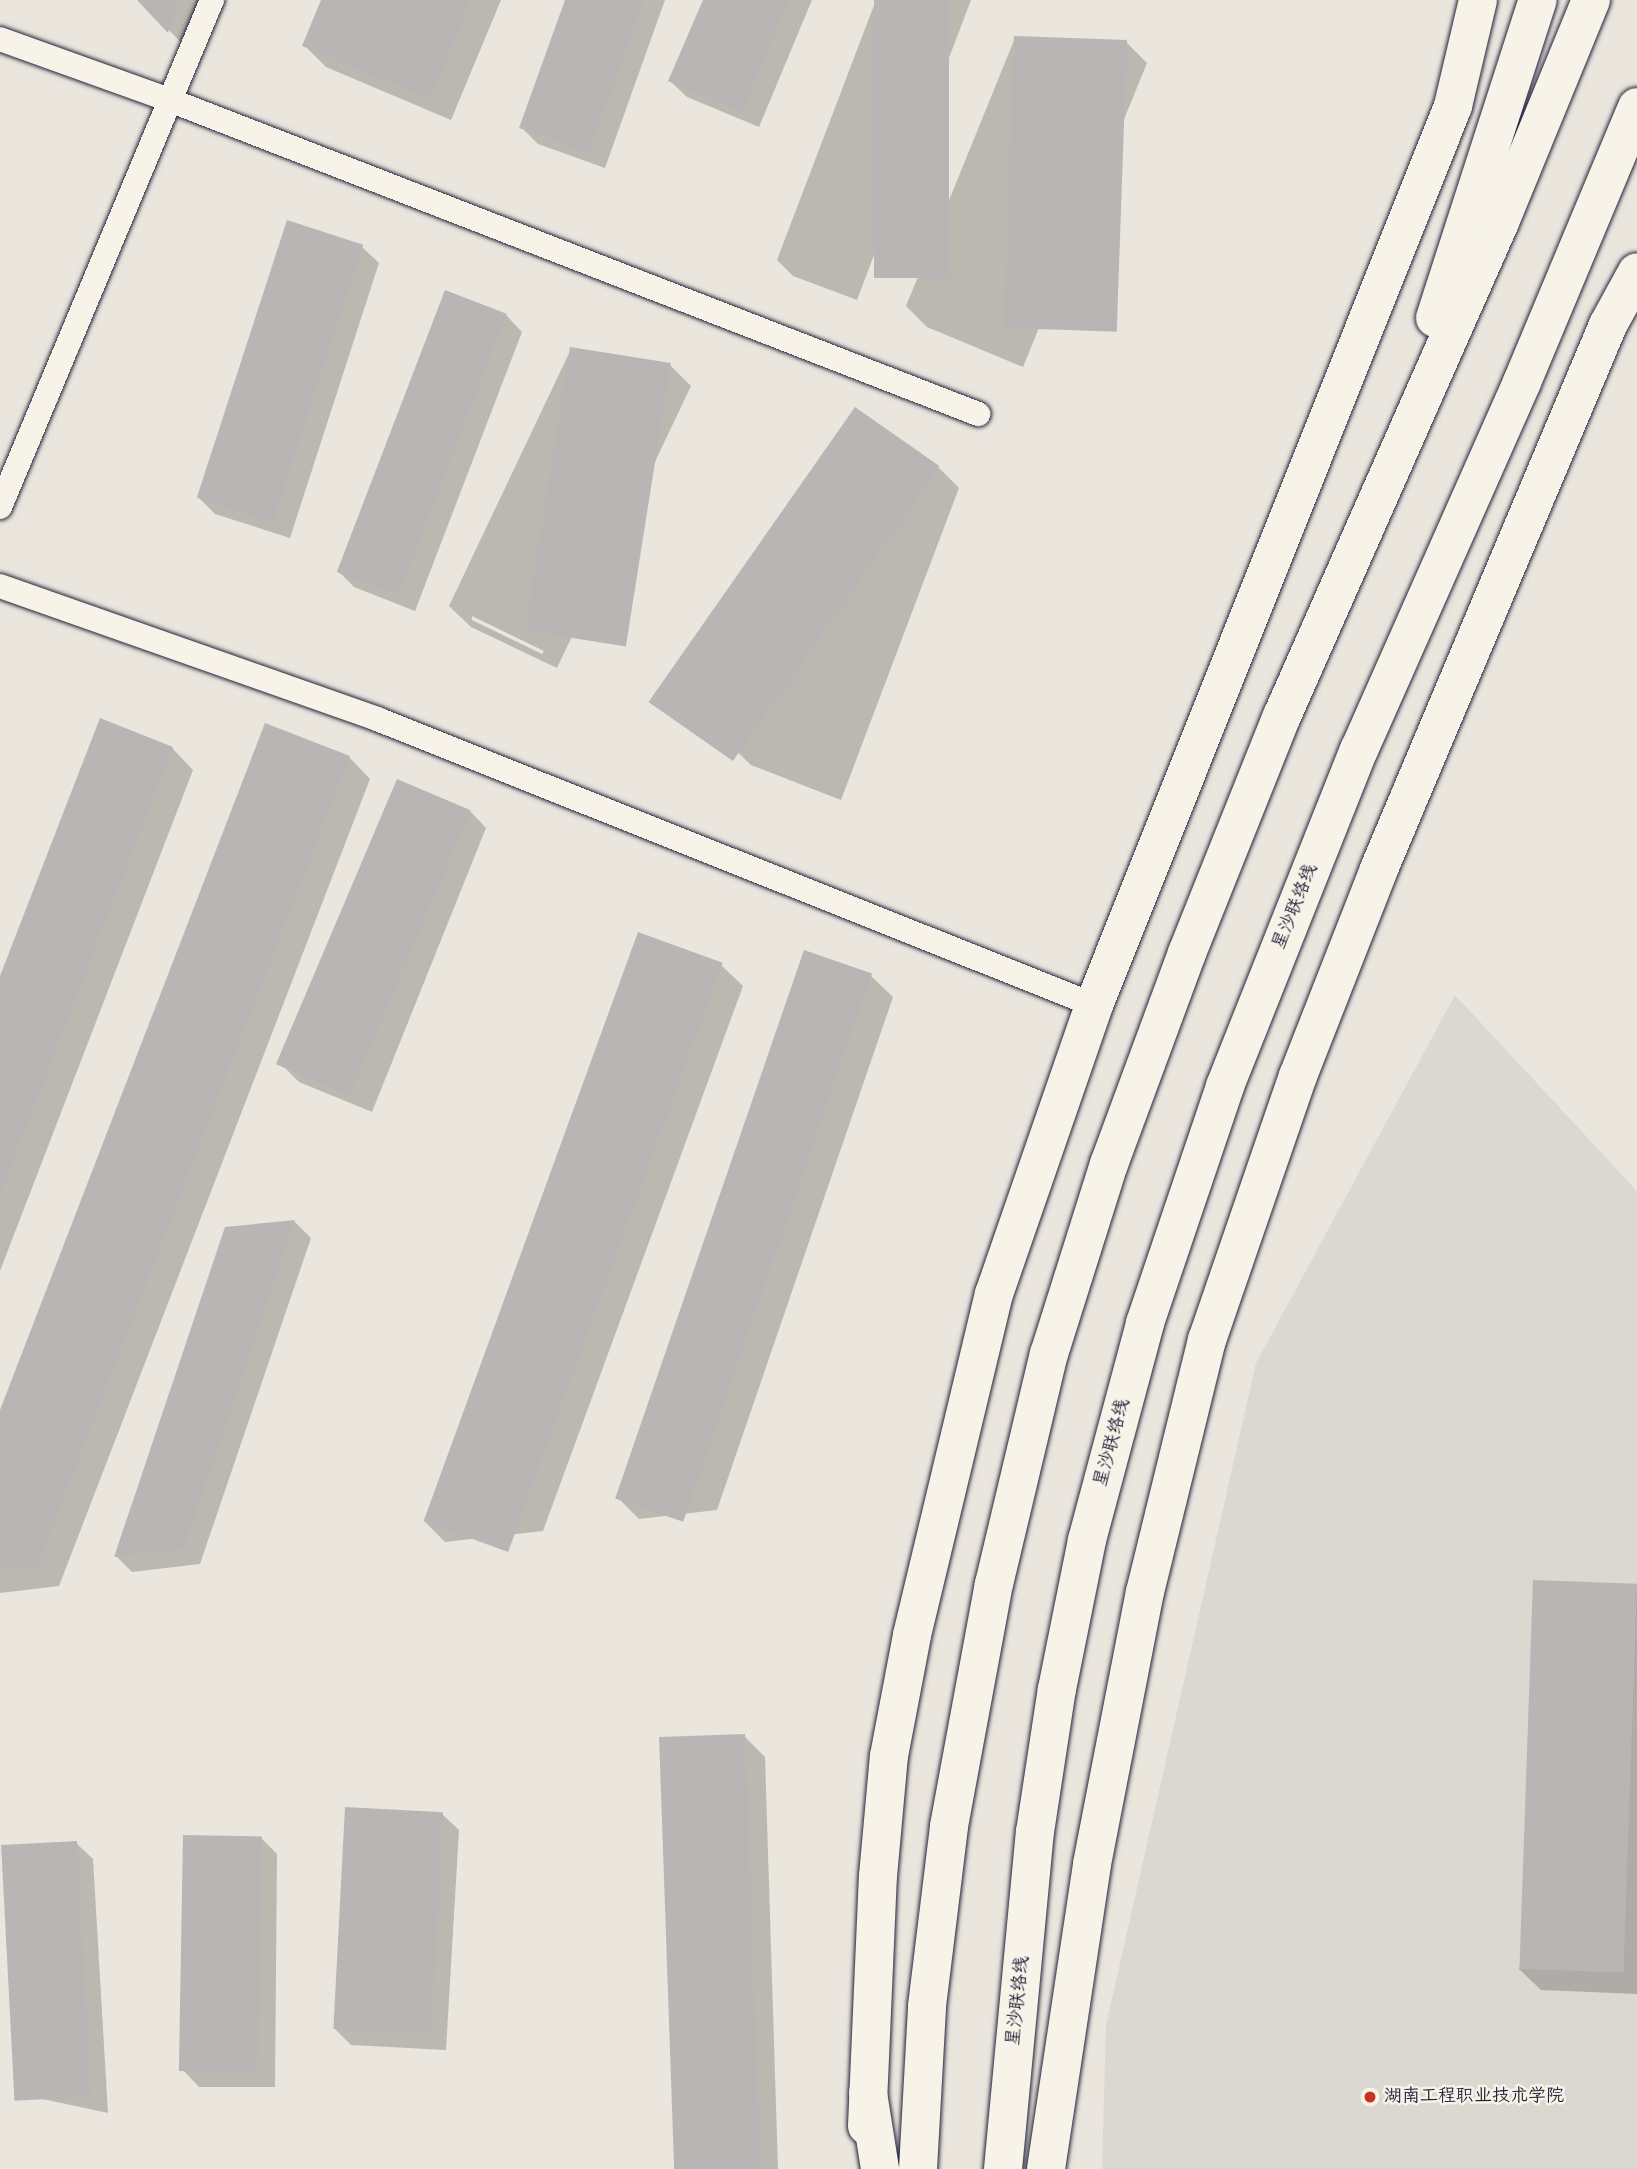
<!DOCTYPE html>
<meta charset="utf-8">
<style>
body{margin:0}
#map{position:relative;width:1637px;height:2169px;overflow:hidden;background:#eae6de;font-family:Kalam,"LXGW WenKai TC",sans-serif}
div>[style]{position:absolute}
.built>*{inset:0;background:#dbd8d2}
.shadow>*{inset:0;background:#0003}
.building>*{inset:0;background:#b8b6b5;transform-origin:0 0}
.roads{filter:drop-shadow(0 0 2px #22223b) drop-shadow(0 0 2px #22223b)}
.service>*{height:24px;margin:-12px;padding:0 12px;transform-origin:12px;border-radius:12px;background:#f7f3e8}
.primary>*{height:38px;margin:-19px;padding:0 19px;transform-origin:19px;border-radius:19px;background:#f7f3e8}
.trunk>*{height:38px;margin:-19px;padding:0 19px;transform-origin:19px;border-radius:19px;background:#f7f3e8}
.dots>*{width:19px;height:19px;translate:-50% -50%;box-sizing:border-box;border:4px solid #f7f3e8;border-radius:50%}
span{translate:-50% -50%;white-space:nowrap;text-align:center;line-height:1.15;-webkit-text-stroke:5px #f7f3e8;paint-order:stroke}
.street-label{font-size:18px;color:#22223b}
.poi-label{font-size:18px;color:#22223b}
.left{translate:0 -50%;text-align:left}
</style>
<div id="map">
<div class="built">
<i style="clip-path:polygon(1455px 995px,1637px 1191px,1637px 2169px,1102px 2169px,1106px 2025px,1256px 1363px)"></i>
</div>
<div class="shadow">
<i style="clip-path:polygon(140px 0,206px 0,190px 52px,170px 31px)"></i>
<i style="clip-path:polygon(323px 0,501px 0,451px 120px,326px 67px,304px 45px)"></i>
<i style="clip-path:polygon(567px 0,665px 0,605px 168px,538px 144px,521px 127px)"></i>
<i style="clip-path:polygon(704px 0,812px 0,759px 127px,687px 97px,670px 81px)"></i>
<i style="clip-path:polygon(876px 0,971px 0,857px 300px,793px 276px,777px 260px)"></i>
<i style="clip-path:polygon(1015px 38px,1126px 42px,1147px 63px,1023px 367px,927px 327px,906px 306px)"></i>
<i style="clip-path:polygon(362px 247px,379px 263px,290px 538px,215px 514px,199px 498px)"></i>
<i style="clip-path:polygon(506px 315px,522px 332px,415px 611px,354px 587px,338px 571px)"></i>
<i style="clip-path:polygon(evenodd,571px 349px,670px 365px,691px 386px,557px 668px,471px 627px,449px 606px,571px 349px,472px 616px,544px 651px,542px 654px,472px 620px,472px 616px)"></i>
<i style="clip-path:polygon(938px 467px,959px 488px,841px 800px,751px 765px,729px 744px)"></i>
<i style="clip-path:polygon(172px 748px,193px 770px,0 1271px,0 981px)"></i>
<i style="clip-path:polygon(349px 757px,370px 779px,59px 1586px,0 1593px,0 1415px)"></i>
<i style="clip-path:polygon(470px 811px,486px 828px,372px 1112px,299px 1082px,283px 1066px)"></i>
<i style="clip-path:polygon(640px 935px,721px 965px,743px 986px,543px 1531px,445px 1542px,424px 1521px)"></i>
<i style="clip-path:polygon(871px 976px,893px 997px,717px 1510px,639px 1519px,618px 1498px)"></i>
<i style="clip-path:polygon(295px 1222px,311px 1238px,200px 1564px,132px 1572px,116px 1556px,226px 1229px)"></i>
<i style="clip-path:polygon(1637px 1586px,1637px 1994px,1541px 1990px,1519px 1969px)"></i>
<i style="clip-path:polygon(744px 1736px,765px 1757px,778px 2169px,674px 2169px)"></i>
<i style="clip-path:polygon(442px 1814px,459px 1830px,446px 2050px,351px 2045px,334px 2028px)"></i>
<i style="clip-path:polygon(261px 1838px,277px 1854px,275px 2087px,199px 2087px,183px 2070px)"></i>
<i style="clip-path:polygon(76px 1843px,93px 1859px,108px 2113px,33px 2097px,17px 2080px)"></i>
</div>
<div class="building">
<i style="clip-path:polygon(137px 0,178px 0,168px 33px)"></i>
<i style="clip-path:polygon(321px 0,471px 0,430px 99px,302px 46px)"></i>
<i style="clip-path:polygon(565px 0,644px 0,589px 153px,519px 128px)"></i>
<i style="clip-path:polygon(703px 0,789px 0,742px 112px,668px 81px)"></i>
<i style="left:874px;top:0;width:75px;height:278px"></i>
<i style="left:1014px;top:36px;width:113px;height:292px;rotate:2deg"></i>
<i style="left:287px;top:220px;width:80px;height:292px;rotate:18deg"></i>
<i style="left:445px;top:290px;width:66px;height:302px;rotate:21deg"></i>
<i style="left:570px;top:347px;width:102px;height:287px;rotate:9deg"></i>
<i style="left:855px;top:407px;width:103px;height:360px;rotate:35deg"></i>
<i style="clip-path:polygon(100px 718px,173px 747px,0 1195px,0 976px)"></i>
<i style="clip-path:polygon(265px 723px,350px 756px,38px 1565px,0 1569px,0 1410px)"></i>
<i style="left:397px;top:779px;width:80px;height:310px;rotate:23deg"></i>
<i style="left:638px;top:932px;width:90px;height:627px;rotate:20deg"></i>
<i style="left:804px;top:950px;width:72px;height:580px;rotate:19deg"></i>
<i style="clip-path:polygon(295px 1220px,184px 1548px,114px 1557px,225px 1227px)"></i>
<i style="left:1533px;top:1580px;width:104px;height:389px;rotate:2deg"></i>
<i style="left:745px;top:1734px;width:435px;height:86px;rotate:88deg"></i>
<i style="left:345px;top:1807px;width:98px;height:222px;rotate:3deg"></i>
<i style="left:183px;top:1835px;width:79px;height:236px;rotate:1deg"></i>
<i style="left:77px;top:1841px;width:256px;height:76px;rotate:87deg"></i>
</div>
<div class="roads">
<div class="service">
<i style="left:0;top:39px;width:183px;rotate:19.8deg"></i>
<i style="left:172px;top:101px;width:865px;rotate:21.22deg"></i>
<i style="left:0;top:507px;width:550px;rotate:-67.31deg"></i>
<i style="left:0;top:586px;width:400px;rotate:19.4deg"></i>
<i style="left:377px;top:719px;width:772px;rotate:21.75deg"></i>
</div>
<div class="primary">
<i style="left:867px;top:2126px;width:250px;rotate:-87.5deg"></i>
<i style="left:878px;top:1876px;width:121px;rotate:-84.8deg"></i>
<i style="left:889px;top:1756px;width:123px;rotate:-79.2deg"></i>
<i style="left:912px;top:1635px;width:351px;rotate:-76.5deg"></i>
<i style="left:994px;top:1294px;width:306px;rotate:-70.9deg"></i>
<i style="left:1094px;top:1005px;width:968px;rotate:-68.23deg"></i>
<i style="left:1453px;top:106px;width:109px;rotate:-76.7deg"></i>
<i style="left:1046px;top:2169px;width:308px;rotate:-81.4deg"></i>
<i style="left:1092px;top:1864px;width:277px;rotate:-79deg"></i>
<i style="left:1145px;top:1592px;width:260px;rotate:-76.2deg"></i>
<i style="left:1207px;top:1340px;width:279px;rotate:-71deg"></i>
<i style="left:1298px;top:1076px;width:222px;rotate:-68.6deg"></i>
<i style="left:1379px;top:869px;width:590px;rotate:-67.17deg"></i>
<i style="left:1608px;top:325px;width:60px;rotate:-61.3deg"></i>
</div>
<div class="trunk">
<i style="left:1435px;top:318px;width:334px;rotate:-72.1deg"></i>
<i style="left:868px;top:2093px;width:77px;rotate:81deg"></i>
<i style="left:918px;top:2169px;width:163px;rotate:-86.8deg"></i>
<i style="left:927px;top:2006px;width:181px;rotate:-83deg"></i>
<i style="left:949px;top:1826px;width:246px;rotate:-79.5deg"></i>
<i style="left:994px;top:1584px;width:236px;rotate:-76.6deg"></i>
<i style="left:1049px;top:1354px;width:199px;rotate:-72.5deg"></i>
<i style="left:1109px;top:1164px;width:225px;rotate:-69.7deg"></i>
<i style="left:1187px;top:953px;width:255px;rotate:-68.2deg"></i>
<i style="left:1282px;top:716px;width:540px;rotate:-66.19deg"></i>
<i style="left:1500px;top:222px;width:240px;rotate:-67.7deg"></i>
<i style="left:1003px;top:2169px;width:339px;rotate:-84.6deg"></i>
<i style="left:1035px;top:1832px;width:145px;rotate:-81.3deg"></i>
<i style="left:1057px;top:1689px;width:152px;rotate:-78.6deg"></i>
<i style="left:1087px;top:1540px;width:225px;rotate:-75deg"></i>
<i style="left:1145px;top:1323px;width:250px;rotate:-71.3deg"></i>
<i style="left:1225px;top:1086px;width:362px;rotate:-68.3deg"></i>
<i style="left:1359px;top:750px;width:402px;rotate:-66.1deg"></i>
<i style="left:1522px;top:382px;width:298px;rotate:-67.3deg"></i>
</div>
</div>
<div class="dots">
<i style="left:1370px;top:2097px;background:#c8321e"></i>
</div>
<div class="street-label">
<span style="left:1296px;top:907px;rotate:-68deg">星沙联络线</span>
<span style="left:1113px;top:1443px;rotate:-75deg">星沙联络线</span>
<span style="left:1019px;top:2001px;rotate:-84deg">星沙联络线</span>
</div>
<div class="poi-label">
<span class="left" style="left:1384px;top:2097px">湖南工程职业技术学院</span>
</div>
</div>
